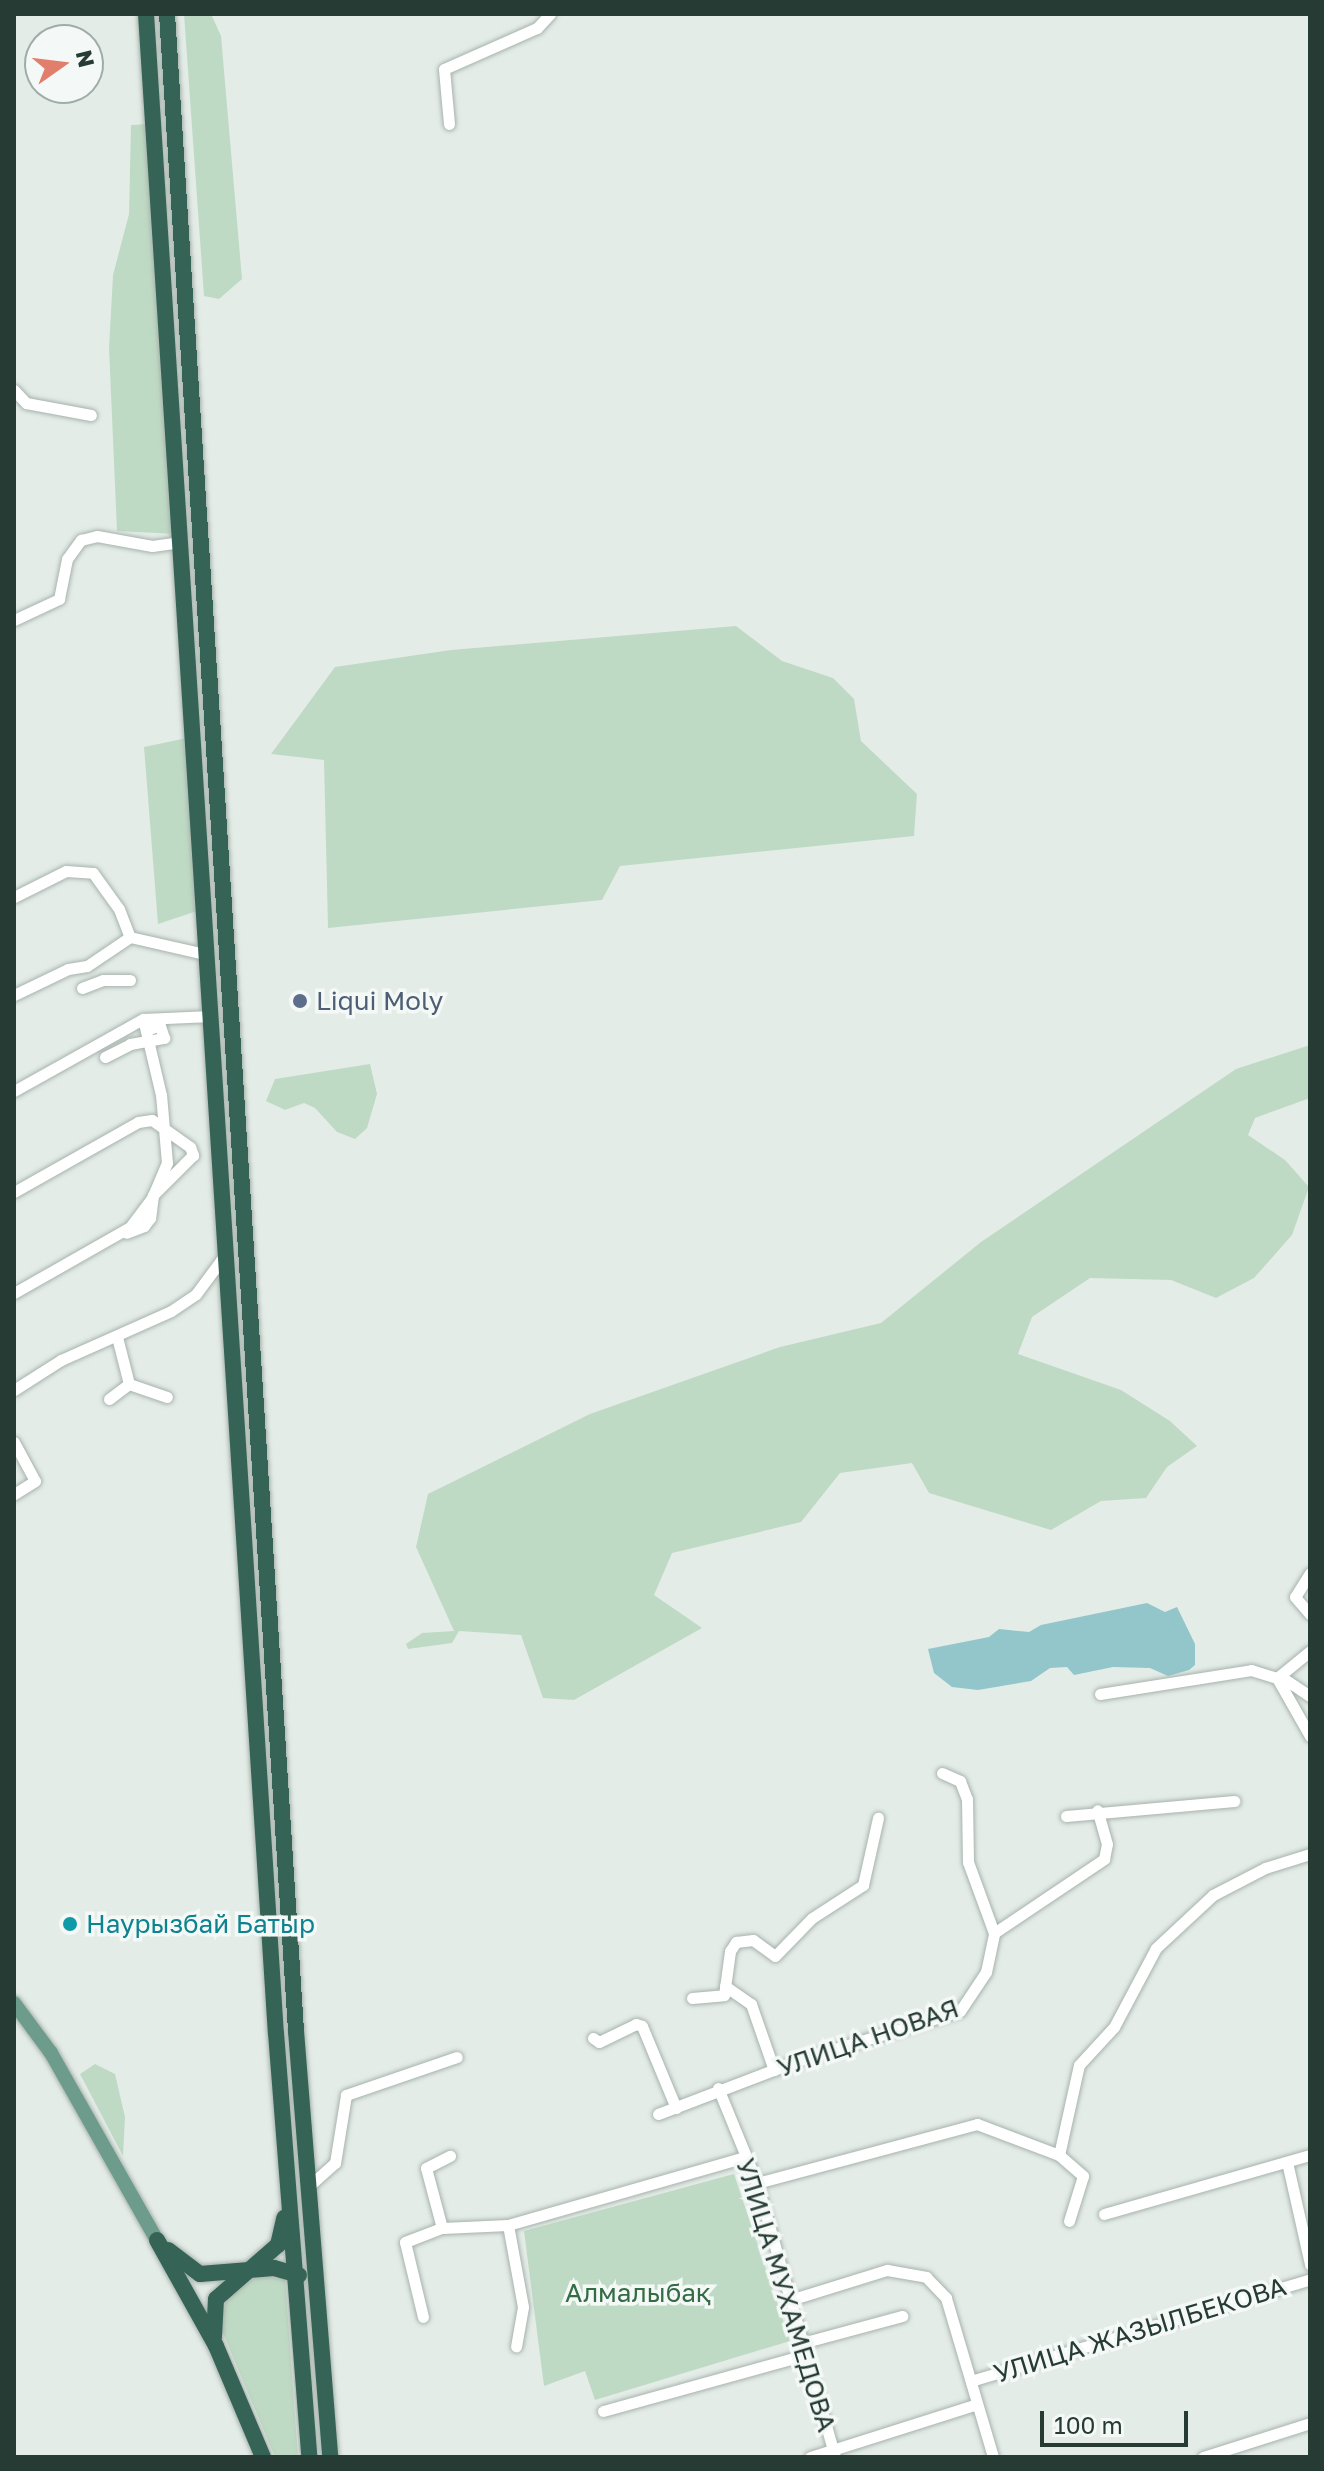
<!DOCTYPE html>
<meta charset="utf-8">
<style>
body{margin:0}
#map{position:relative;width:1324px;height:2471px;overflow:hidden;background:#e4ece7;font-family:"Golos Text",sans-serif}
div>[style]{position:absolute}
.green>*{inset:0;background:#bfdac4}
.water>*{inset:0;background:#92c6ca}
.roads{filter:drop-shadow(0 0 2px #a7b3ad) drop-shadow(0 0 2px #a7b3ad)}
.minor>*{height:11px;margin:-5.5px;padding:0 5.5px;transform-origin:5.5px;border-radius:5.5px;background:#fff}
.major>*{height:14px;margin:-7px;padding:0 7px;transform-origin:7px;border-radius:7px;background:#6e9c8c}
.highway>*{height:16px;margin:-8px;padding:0 8px;transform-origin:8px;border-radius:8px;background:#356456}
.dots>*{width:22px;height:22px;translate:-50% -50%;box-sizing:border-box;border:4px solid #f4f8f6;border-radius:50%}
span{translate:-50% -50%;white-space:nowrap;text-align:center;line-height:1.15;-webkit-text-stroke:7px #f4f8f6;paint-order:stroke}
.service-label{font-size:26px;color:#4e5e75}
.left{translate:0 -50%;text-align:left}
.culture-label{font-size:26px;color:#0d838f}
.street-label{font-size:26px;color:#253b33}
.park-label{font-size:26px;color:#346d45}
.frame{position:absolute;inset:0;border:16px solid #253b33;pointer-events:none}
.north{position:absolute;left:24px;top:24px;width:80px;height:80px;box-sizing:border-box;background:#f4f8f6;border:2px solid #a1aca8;border-radius:50%;rotate:76deg;font-size:22px;font-weight:700;line-height:32px;text-align:center;color:#253b33}
.north::after{content:'';display:block;margin:auto;width:28px;height:36px;background:#e17e6c;clip-path:polygon(50% 0,100% 100%,50% 72%,0 100%)}
.scale{position:absolute;left:1040px;top:2411px;width:148px;height:36px;box-sizing:border-box;border:4px solid #253b33;border-top:0;padding-left:10px;font-size:24px;line-height:28px;white-space:nowrap;color:#253b33;-webkit-text-stroke:6px #f4f8f6;paint-order:stroke}
</style>
<div id="map">
<div class="green">
<i style="clip-path:polygon(184px 14px,211px 14px,221px 36px,242px 279px,219px 299px,204px 296px)"></i>
<i style="clip-path:polygon(147px 124px,176px 534px,117px 531px,109px 348px,113px 275px,129px 214px,131px 125px)"></i>
<i style="clip-path:polygon(736px 626px,782px 661px,833px 678px,854px 699px,861px 741px,917px 794px,914px 836px,620px 866px,602px 900px,328px 928px,324px 760px,271px 754px,335px 667px,451px 650px)"></i>
<i style="clip-path:polygon(187px 738px,197px 911px,158px 924px,144px 747px)"></i>
<i style="clip-path:polygon(1310px 1045px,1310px 1098px,1255px 1118px,1248px 1135px,1285px 1160px,1309px 1187px,1292px 1235px,1254px 1278px,1216px 1298px,1171px 1280px,1090px 1278px,1032px 1317px,1018px 1354px,1121px 1390px,1170px 1421px,1197px 1446px,1167px 1467px,1146px 1498px,1101px 1501px,1051px 1530px,929px 1493px,912px 1463px,840px 1473px,801px 1522px,672px 1553px,654px 1595px,702px 1628px,574px 1700px,543px 1698px,521px 1635px,459px 1631px,452px 1643px,408px 1649px,406px 1644px,422px 1633px,454px 1631px,416px 1547px,428px 1494px,590px 1414px,780px 1347px,881px 1323px,981px 1242px,1236px 1069px)"></i>
<i style="clip-path:polygon(370px 1064px,377px 1094px,367px 1128px,355px 1139px,337px 1132px,315px 1108px,304px 1103px,285px 1110px,266px 1101px,275px 1079px)"></i>
<i style="clip-path:polygon(95px 2064px,115px 2074px,125px 2117px,123px 2156px,80px 2074px)"></i>
<i style="clip-path:polygon(734px 2174px,790px 2341px,595px 2400px,585px 2371px,544px 2386px,524px 2231px)"></i>
<i style="clip-path:polygon(264px 2276px,285px 2279px,298px 2457px,275px 2457px,220px 2326px,226px 2298px,250px 2279px)"></i>
</div>
<div class="water">
<i style="clip-path:polygon(1147px 1603px,1165px 1612px,1177px 1607px,1195px 1644px,1195px 1665px,1189px 1670px,1168px 1676px,1150px 1668px,1113px 1667px,1074px 1675px,1067px 1667px,1050px 1668px,1031px 1681px,978px 1690px,952px 1687px,934px 1673px,928px 1649px,989px 1637px,999px 1629px,1029px 1632px,1041px 1625px)"></i>
</div>
<div class="roads">
<div class="minor">
<i style="left:449px;top:124px;width:55px;rotate:-95.2deg"></i>
<i style="left:444px;top:69px;width:102px;rotate:-23.8deg"></i>
<i style="left:537px;top:28px;width:19px;rotate:-47deg"></i>
<i style="left:14px;top:390px;width:18px;rotate:47deg"></i>
<i style="left:26px;top:403px;width:66px;rotate:10.5deg"></i>
<i style="left:14px;top:620px;width:50px;rotate:-25deg"></i>
<i style="left:59px;top:599px;width:41px;rotate:-78.7deg"></i>
<i style="left:67px;top:559px;width:24px;rotate:-54deg"></i>
<i style="left:81px;top:540px;width:16px;rotate:-14deg"></i>
<i style="left:97px;top:536px;width:56px;rotate:10.3deg"></i>
<i style="left:152px;top:546px;width:29px;rotate:-8deg"></i>
<i style="left:14px;top:897px;width:58px;rotate:-26.6deg"></i>
<i style="left:66px;top:871px;width:27px;rotate:4deg"></i>
<i style="left:93px;top:873px;width:44px;rotate:54.2deg"></i>
<i style="left:119px;top:909px;width:30px;rotate:69deg"></i>
<i style="left:82px;top:988px;width:22px;rotate:-21deg"></i>
<i style="left:103px;top:980px;width:27px"></i>
<i style="left:14px;top:995px;width:60px;rotate:-25.7deg"></i>
<i style="left:68px;top:969px;width:19px;rotate:-9deg"></i>
<i style="left:87px;top:966px;width:52px;rotate:-34deg"></i>
<i style="left:130px;top:937px;width:76px;rotate:12.9deg"></i>
<i style="left:105px;top:1057px;width:28px;rotate:-27deg"></i>
<i style="left:130px;top:1044px;width:35px;rotate:-10deg"></i>
<i style="left:164px;top:1038px;width:13px;rotate:-108deg"></i>
<i style="left:160px;top:1026px;width:12px;rotate:166deg"></i>
<i style="left:14px;top:1091px;width:148px;rotate:-29.2deg"></i>
<i style="left:143px;top:1019px;width:68px;rotate:-2.5deg"></i>
<i style="left:14px;top:1192px;width:142px;rotate:-29.4deg"></i>
<i style="left:138px;top:1122px;width:14px;rotate:-8deg"></i>
<i style="left:152px;top:1120px;width:47px;rotate:35.4deg"></i>
<i style="left:190px;top:1147px;width:9px;rotate:69deg"></i>
<i style="left:193px;top:1155px;width:57px;rotate:135deg"></i>
<i style="left:153px;top:1195px;width:23px;rotate:97deg"></i>
<i style="left:150px;top:1218px;width:10px;rotate:127deg"></i>
<i style="left:144px;top:1226px;width:19px;rotate:159deg"></i>
<i style="left:14px;top:1293px;width:133px;rotate:-29.6deg"></i>
<i style="left:130px;top:1227px;width:36px;rotate:-53deg"></i>
<i style="left:152px;top:1198px;width:38px;rotate:-67deg"></i>
<i style="left:167px;top:1163px;width:68px;rotate:-95deg"></i>
<i style="left:161px;top:1095px;width:78px;rotate:-103.3deg"></i>
<i style="left:117px;top:1337px;width:49px;rotate:75.7deg"></i>
<i style="left:129px;top:1384px;width:40px;rotate:18.9deg"></i>
<i style="left:14px;top:1390px;width:56px;rotate:-32.6deg"></i>
<i style="left:61px;top:1360px;width:120px;rotate:-24deg"></i>
<i style="left:171px;top:1311px;width:30px;rotate:-34deg"></i>
<i style="left:196px;top:1294px;width:52px;rotate:-53.6deg"></i>
<i style="left:109px;top:1399px;width:25px;rotate:-37deg"></i>
<i style="left:14px;top:1442px;width:44px;rotate:61.7deg"></i>
<i style="left:35px;top:1481px;width:25px;rotate:148deg"></i>
<i style="left:1310px;top:1573px;width:28px;rotate:122deg"></i>
<i style="left:1295px;top:1597px;width:23px;rotate:49deg"></i>
<i style="left:1310px;top:1651px;width:43px;rotate:140.7deg"></i>
<i style="left:1277px;top:1678px;width:67px;rotate:60.4deg"></i>
<i style="left:1280px;top:1676px;width:36px;rotate:34deg"></i>
<i style="left:1100px;top:1694px;width:153px;rotate:-9deg"></i>
<i style="left:1251px;top:1670px;width:27px;rotate:17deg"></i>
<i style="left:942px;top:1773px;width:20px;rotate:24deg"></i>
<i style="left:960px;top:1781px;width:19px;rotate:69deg"></i>
<i style="left:967px;top:1799px;width:63px;rotate:89.1deg"></i>
<i style="left:968px;top:1862px;width:76px;rotate:69.9deg"></i>
<i style="left:1066px;top:1816px;width:169px;rotate:-5.1deg"></i>
<i style="left:725px;top:1986px;width:32px;rotate:35deg"></i>
<i style="left:751px;top:2004px;width:70px;rotate:70.8deg"></i>
<i style="left:692px;top:1998px;width:32px;rotate:-5deg"></i>
<i style="left:724px;top:1995px;width:44px;rotate:-82.2deg"></i>
<i style="left:730px;top:1951px;width:11px;rotate:-56deg"></i>
<i style="left:736px;top:1942px;width:17px;rotate:-7deg"></i>
<i style="left:753px;top:1940px;width:27px;rotate:36deg"></i>
<i style="left:775px;top:1956px;width:53px;rotate:-45.8deg"></i>
<i style="left:812px;top:1918px;width:61px;rotate:-32.9deg"></i>
<i style="left:863px;top:1885px;width:69px;rotate:-77.4deg"></i>
<i style="left:593px;top:2038px;width:7px;rotate:34deg"></i>
<i style="left:599px;top:2042px;width:41px;rotate:-25.9deg"></i>
<i style="left:636px;top:2024px;width:6px;rotate:18deg"></i>
<i style="left:642px;top:2026px;width:89px;rotate:67.5deg"></i>
<i style="left:718px;top:2088px;width:103px;rotate:67.7deg"></i>
<i style="left:757px;top:2183px;width:285px;rotate:74.1deg"></i>
<i style="left:658px;top:2114px;width:157px;rotate:-20.9deg"></i>
<i style="left:805px;top:2058px;width:162px;rotate:-16.9deg"></i>
<i style="left:960px;top:2011px;width:47px;rotate:-56.3deg"></i>
<i style="left:986px;top:1972px;width:40px;rotate:-78deg"></i>
<i style="left:994px;top:1933px;width:133px;rotate:-33.9deg"></i>
<i style="left:1104px;top:1859px;width:15px;rotate:-79deg"></i>
<i style="left:1107px;top:1844px;width:35px;rotate:-106deg"></i>
<i style="left:1059px;top:2155px;width:32px;rotate:41deg"></i>
<i style="left:1083px;top:2176px;width:47px;rotate:107.3deg"></i>
<i style="left:1287px;top:2162px;width:105px;rotate:77.3deg"></i>
<i style="left:757px;top:2183px;width:228px;rotate:-15deg"></i>
<i style="left:977px;top:2124px;width:88px;rotate:20.7deg"></i>
<i style="left:1059px;top:2155px;width:92px;rotate:-77.5deg"></i>
<i style="left:1079px;top:2065px;width:52px;rotate:-47.4deg"></i>
<i style="left:1114px;top:2027px;width:89px;rotate:-62deg"></i>
<i style="left:1156px;top:1948px;width:78px;rotate:-42.9deg"></i>
<i style="left:1213px;top:1895px;width:59px;rotate:-27.4deg"></i>
<i style="left:1265px;top:1868px;width:47px;rotate:-17.3deg"></i>
<i style="left:308px;top:2187px;width:36px;rotate:-42deg"></i>
<i style="left:335px;top:2163px;width:69px;rotate:-80.8deg"></i>
<i style="left:346px;top:2095px;width:117px;rotate:-18.9deg"></i>
<i style="left:1104px;top:2214px;width:214px;rotate:-16deg"></i>
<i style="left:508px;top:2225px;width:83px;rotate:79.6deg"></i>
<i style="left:523px;top:2307px;width:40px;rotate:100deg"></i>
<i style="left:442px;top:2228px;width:62px;rotate:-104.9deg"></i>
<i style="left:426px;top:2168px;width:27px;rotate:-27deg"></i>
<i style="left:790px;top:2300px;width:102px;rotate:-17.2deg"></i>
<i style="left:887px;top:2270px;width:40px;rotate:10deg"></i>
<i style="left:926px;top:2277px;width:29px;rotate:46deg"></i>
<i style="left:946px;top:2298px;width:166px;rotate:73.5deg"></i>
<i style="left:423px;top:2317px;width:77px;rotate:-103.5deg"></i>
<i style="left:405px;top:2242px;width:40px;rotate:-21deg"></i>
<i style="left:442px;top:2228px;width:66px;rotate:-2.6deg"></i>
<i style="left:508px;top:2225px;width:247px;rotate:-16deg"></i>
<i style="left:802px;top:2343px;width:104px;rotate:-15.1deg"></i>
<i style="left:971px;top:2381px;width:354px;rotate:-16.7deg"></i>
<i style="left:603px;top:2411px;width:210px;rotate:-15.5deg"></i>
<i style="left:810px;top:2457px;width:175px;rotate:-17.6deg"></i>
<i style="left:1203px;top:2457px;width:112px;rotate:-17.6deg"></i>
</div>
<div class="major">
<i style="left:14px;top:2003px;width:62px;rotate:53.5deg"></i>
<i style="left:51px;top:2053px;width:215px;rotate:60.5deg"></i>
</div>
<div class="highway">
<i style="left:146px;top:14px;width:2023px;rotate:86.32deg"></i>
<i style="left:276px;top:2033px;width:425px;rotate:85.5deg"></i>
<i style="left:167px;top:14px;width:2021px;rotate:86.34deg"></i>
<i style="left:296px;top:2031px;width:427px;rotate:85.4deg"></i>
<i style="left:157px;top:2240px;width:121px;rotate:60.9deg"></i>
<i style="left:216px;top:2346px;width:121px;rotate:67.1deg"></i>
<i style="left:168px;top:2250px;width:40px;rotate:37deg"></i>
<i style="left:200px;top:2274px;width:74px;rotate:-4.6deg"></i>
<i style="left:274px;top:2268px;width:26px;rotate:16deg"></i>
<i style="left:214px;top:2337px;width:38px;rotate:-87deg"></i>
<i style="left:216px;top:2299px;width:82px;rotate:-41.1deg"></i>
<i style="left:278px;top:2245px;width:28px;rotate:-77deg"></i>
</div>
</div>
<div class="dots">
<i style="left:300px;top:1001px;background:#5c6f8a"></i>
<i style="left:70px;top:1924px;background:#0f9aa8"></i>
</div>
<div class="service-label">
<span class="left" style="left:316px;top:1001px">Liqui Moly</span>
</div>
<div class="culture-label">
<span class="left" style="left:86px;top:1924px">Наурызбай Батыр</span>
</div>
<div class="street-label">
<span style="left:868px;top:2038px;rotate:-19deg">УЛИЦА НОВАЯ</span>
<span style="left:786px;top:2295px;rotate:73deg">УЛИЦА МУХАМЕДОВА</span>
<span style="left:1140px;top:2330px;rotate:-17deg">УЛИЦА ЖАЗЫЛБЕКОВА</span>
</div>
<div class="park-label">
<span style="left:638px;top:2293px">Алмалыбақ</span>
</div>
<div class="frame"></div>
<div class="north">N</div>
<div class="scale">100 m</div>
</div>
